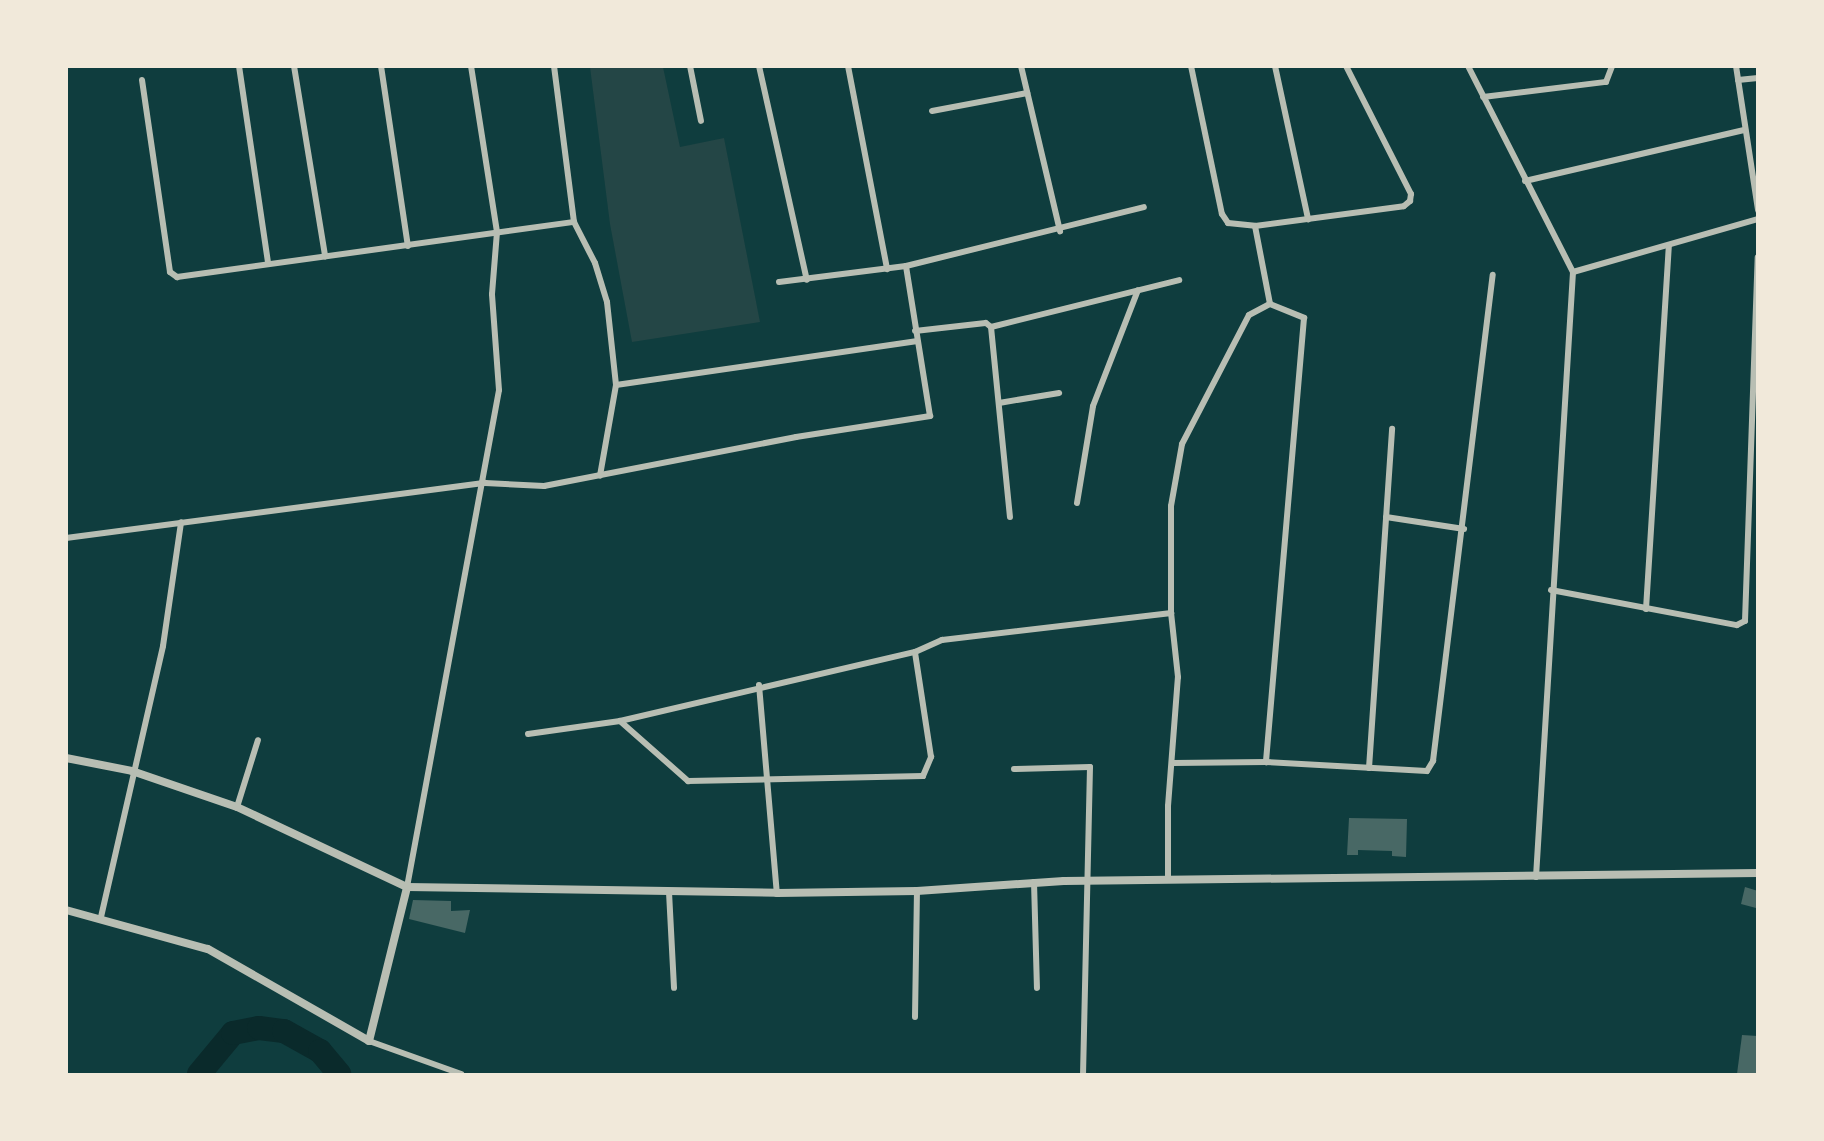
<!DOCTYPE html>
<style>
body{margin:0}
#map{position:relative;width:1824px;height:1141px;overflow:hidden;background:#0f3d3e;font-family:Ubuntu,sans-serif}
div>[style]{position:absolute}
.green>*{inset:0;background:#244646}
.river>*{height:24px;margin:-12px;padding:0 12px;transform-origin:12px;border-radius:12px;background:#0a2a2b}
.building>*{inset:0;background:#486865}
.minor>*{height:6px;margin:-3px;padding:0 3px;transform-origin:3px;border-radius:3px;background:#b8beb3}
.tertiary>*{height:8px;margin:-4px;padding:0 4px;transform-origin:4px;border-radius:4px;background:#b8beb3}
span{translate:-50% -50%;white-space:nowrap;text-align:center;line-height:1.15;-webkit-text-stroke:5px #f1e9da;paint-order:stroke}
.frame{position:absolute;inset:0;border:68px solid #f1e9da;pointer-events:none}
</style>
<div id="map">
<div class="green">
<i style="clip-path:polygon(590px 67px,663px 67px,680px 147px,724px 138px,760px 322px,632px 342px,610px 224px)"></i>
</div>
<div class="river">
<i style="left:199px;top:1074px;width:53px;rotate:-50.3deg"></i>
<i style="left:233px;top:1033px;width:26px;rotate:-11deg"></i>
<i style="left:259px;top:1028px;width:25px;rotate:7deg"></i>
<i style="left:284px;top:1031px;width:41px;rotate:29.1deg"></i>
<i style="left:320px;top:1051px;width:30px;rotate:50deg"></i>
</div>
<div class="building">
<i style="clip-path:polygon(1349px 818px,1407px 819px,1406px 857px,1392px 856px,1392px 851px,1358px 850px,1358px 855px,1347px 855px)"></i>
<i style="clip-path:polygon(1745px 887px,1758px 891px,1756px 908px,1741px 904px)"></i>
<i style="clip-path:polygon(413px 900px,451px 901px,451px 911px,470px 910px,465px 933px,409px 919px)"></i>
<i style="clip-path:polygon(1742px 1035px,1758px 1036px,1758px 1074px,1737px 1074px)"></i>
</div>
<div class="minor">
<i style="left:239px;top:66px;width:199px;rotate:81.6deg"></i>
<i style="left:294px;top:66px;width:193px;rotate:80.7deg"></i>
<i style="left:381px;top:66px;width:182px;rotate:81.5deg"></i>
<i style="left:554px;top:66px;width:157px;rotate:82.7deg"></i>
<i style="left:574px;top:222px;width:46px;rotate:62.9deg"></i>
<i style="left:595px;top:263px;width:41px;rotate:72.9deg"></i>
<i style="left:607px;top:302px;width:83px;rotate:83.8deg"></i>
<i style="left:616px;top:385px;width:92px;rotate:100deg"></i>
<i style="left:690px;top:66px;width:56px;rotate:78.7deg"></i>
<i style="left:759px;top:66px;width:219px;rotate:77.4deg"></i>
<i style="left:848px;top:66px;width:207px;rotate:79.1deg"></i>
<i style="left:1021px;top:66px;width:170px;rotate:76.7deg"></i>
<i style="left:1191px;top:66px;width:151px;rotate:78.2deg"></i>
<i style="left:1222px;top:214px;width:11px;rotate:56deg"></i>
<i style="left:1228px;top:223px;width:27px;rotate:6deg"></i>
<i style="left:1255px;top:226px;width:150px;rotate:-7.6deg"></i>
<i style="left:1404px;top:206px;width:8px;rotate:-40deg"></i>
<i style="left:1410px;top:201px;width:7px;rotate:-82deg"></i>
<i style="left:1411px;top:194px;width:144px;rotate:-116.9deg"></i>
<i style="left:1275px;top:66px;width:157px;rotate:77.8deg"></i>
<i style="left:1468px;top:66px;width:231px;rotate:63deg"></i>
<i style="left:1736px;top:66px;width:146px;rotate:81.3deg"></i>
<i style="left:142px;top:80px;width:194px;rotate:81.7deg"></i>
<i style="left:170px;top:272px;width:9px;rotate:36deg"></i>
<i style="left:177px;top:277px;width:401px;rotate:-7.9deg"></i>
<i style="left:1738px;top:80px;width:20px;rotate:-6deg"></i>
<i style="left:1483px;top:97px;width:124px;rotate:-7deg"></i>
<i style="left:1606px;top:82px;width:17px;rotate:-69deg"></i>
<i style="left:932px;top:111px;width:97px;rotate:-10.7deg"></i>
<i style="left:1525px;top:181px;width:226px;rotate:-13.1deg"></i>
<i style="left:1255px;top:226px;width:79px;rotate:79.1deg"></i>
<i style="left:1573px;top:272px;width:192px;rotate:-16deg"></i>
<i style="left:779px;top:282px;width:128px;rotate:-7.2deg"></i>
<i style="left:906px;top:266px;width:245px;rotate:-13.9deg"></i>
<i style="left:991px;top:327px;width:194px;rotate:-14deg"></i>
<i style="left:915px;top:331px;width:71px;rotate:-6.4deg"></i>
<i style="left:986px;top:323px;width:6px;rotate:39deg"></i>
<i style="left:991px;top:327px;width:191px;rotate:84.3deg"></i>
<i style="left:616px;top:385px;width:303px;rotate:-8.3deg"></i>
<i style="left:999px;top:403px;width:61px;rotate:-9.5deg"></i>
<i style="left:1077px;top:503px;width:98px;rotate:-80.6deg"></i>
<i style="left:1093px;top:406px;width:124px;rotate:-68.8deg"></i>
<i style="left:1386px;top:517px;width:79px;rotate:8.7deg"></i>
<i style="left:66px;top:538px;width:423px;rotate:-7.5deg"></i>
<i style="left:485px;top:483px;width:59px;rotate:2.9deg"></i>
<i style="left:544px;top:486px;width:257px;rotate:-11deg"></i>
<i style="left:796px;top:437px;width:136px;rotate:-8.9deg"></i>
<i style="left:930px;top:416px;width:152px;rotate:-99.1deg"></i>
<i style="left:1551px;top:590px;width:189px;rotate:10.7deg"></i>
<i style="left:1737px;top:625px;width:9px;rotate:-27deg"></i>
<i style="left:1745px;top:621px;width:364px;rotate:-88deg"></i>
<i style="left:1646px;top:609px;width:364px;rotate:-86.4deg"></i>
<i style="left:759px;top:685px;width:209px;rotate:85.1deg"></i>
<i style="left:620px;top:721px;width:91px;rotate:41.4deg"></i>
<i style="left:688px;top:781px;width:235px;rotate:-1.2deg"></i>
<i style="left:923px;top:776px;width:21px;rotate:-67deg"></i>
<i style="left:931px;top:757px;width:106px;rotate:-98.7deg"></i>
<i style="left:528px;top:734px;width:93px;rotate:-8deg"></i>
<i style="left:620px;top:721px;width:303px;rotate:-13.2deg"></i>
<i style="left:915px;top:652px;width:30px;rotate:-24deg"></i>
<i style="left:942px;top:640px;width:231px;rotate:-6.7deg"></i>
<i style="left:1173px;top:763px;width:93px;rotate:-0.6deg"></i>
<i style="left:1266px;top:762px;width:161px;rotate:3.2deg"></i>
<i style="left:1427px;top:771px;width:12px;rotate:-59deg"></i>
<i style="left:1433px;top:761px;width:490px;rotate:-83deg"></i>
<i style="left:1369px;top:768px;width:340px;rotate:-86.1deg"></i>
<i style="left:1014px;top:769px;width:76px;rotate:-1.5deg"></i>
<i style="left:1090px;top:767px;width:307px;rotate:91.3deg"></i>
<i style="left:237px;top:807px;width:70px;rotate:-72.6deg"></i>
<i style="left:1536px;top:877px;width:606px;rotate:-86.5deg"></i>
<i style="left:1168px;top:880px;width:74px;rotate:-90deg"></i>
<i style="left:1168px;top:806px;width:129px;rotate:-85.6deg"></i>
<i style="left:1178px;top:677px;width:64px;rotate:-96.2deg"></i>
<i style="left:1171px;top:613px;width:107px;rotate:-90deg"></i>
<i style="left:1171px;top:506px;width:63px;rotate:-79.9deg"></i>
<i style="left:1182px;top:444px;width:145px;rotate:-62.6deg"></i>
<i style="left:1249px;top:315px;width:24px;rotate:-28deg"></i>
<i style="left:1270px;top:304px;width:37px;rotate:22deg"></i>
<i style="left:1304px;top:318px;width:446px;rotate:94.9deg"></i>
<i style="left:1034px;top:882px;width:106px;rotate:88.4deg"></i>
<i style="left:407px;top:887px;width:505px;rotate:-79.51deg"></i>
<i style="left:499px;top:390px;width:96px;rotate:-94.2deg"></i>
<i style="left:492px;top:294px;width:62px;rotate:-85.4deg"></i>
<i style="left:497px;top:232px;width:168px;rotate:-98.9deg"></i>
<i style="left:669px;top:892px;width:96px;rotate:87deg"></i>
<i style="left:101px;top:917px;width:278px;rotate:-77.1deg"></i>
<i style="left:163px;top:646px;width:125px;rotate:-81.7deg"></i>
<i style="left:915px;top:1017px;width:126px;rotate:-89.1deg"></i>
<i style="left:369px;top:1041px;width:98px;rotate:19.7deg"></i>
</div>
<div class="tertiary">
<i style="left:66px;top:758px;width:67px;rotate:11.1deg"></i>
<i style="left:132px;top:771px;width:111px;rotate:18.9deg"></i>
<i style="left:237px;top:807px;width:188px;rotate:25.2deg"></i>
<i style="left:407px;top:887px;width:370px;rotate:0.9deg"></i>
<i style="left:777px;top:893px;width:140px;rotate:-0.8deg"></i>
<i style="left:917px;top:891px;width:147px;rotate:-3.9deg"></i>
<i style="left:1064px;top:881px;width:694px;rotate:-0.66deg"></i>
<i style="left:66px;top:910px;width:147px;rotate:15.4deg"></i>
<i style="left:208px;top:949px;width:185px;rotate:29.7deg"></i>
<i style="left:369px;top:1041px;width:159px;rotate:-76.1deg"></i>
</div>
<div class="frame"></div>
</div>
